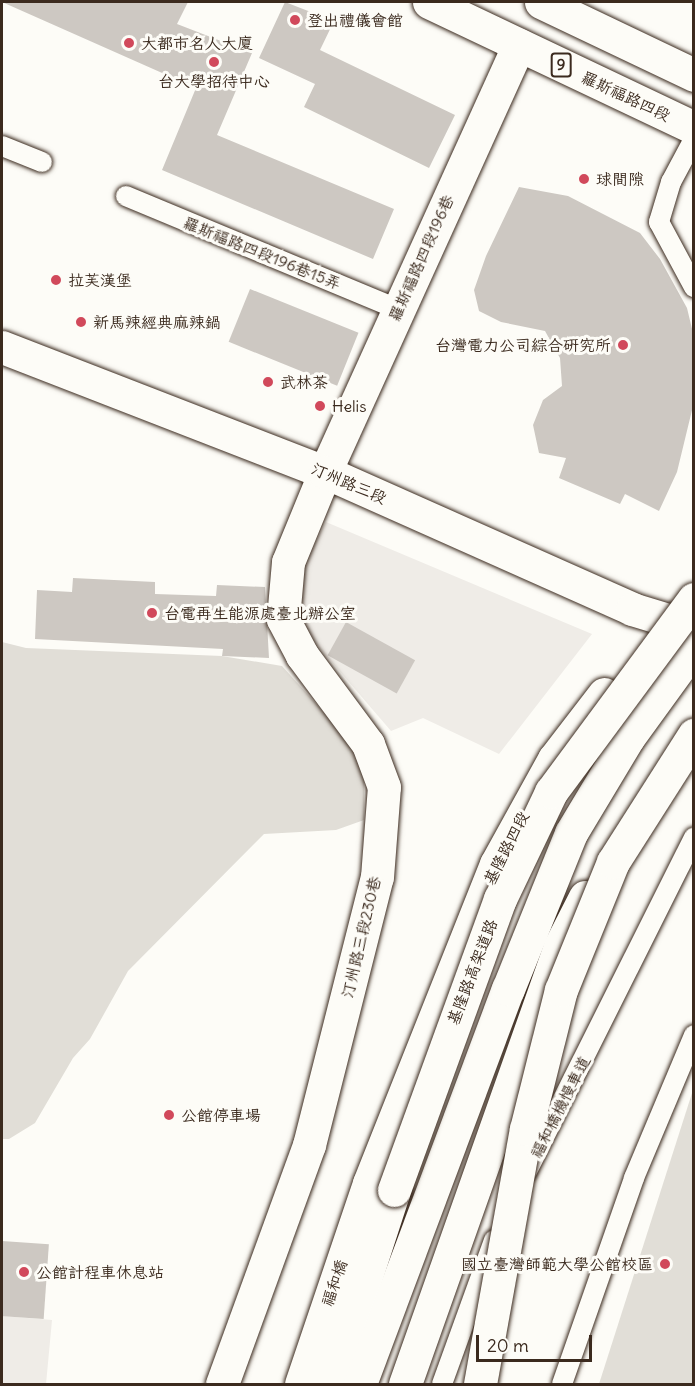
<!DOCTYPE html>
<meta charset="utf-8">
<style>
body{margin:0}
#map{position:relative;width:695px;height:1386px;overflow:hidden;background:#fdfcf7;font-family:Delius,"LXGW WenKai TC",sans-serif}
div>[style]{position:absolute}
.built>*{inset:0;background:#efece7}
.green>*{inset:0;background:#e1ded7}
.building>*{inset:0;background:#cdc8c2;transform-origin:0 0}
.roads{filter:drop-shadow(0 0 2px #3b2a1e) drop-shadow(0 0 2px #3b2a1e)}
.service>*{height:20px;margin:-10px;padding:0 10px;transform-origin:10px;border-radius:10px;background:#fdfcf7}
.minor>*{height:33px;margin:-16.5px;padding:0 16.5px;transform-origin:16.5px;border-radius:16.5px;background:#fdfcf7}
.tertiary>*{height:33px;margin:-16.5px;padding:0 16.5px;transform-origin:16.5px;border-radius:16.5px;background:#fdfcf7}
.secondary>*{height:33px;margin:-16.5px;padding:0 16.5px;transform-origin:16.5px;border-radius:16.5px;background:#fdfcf7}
.primary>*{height:33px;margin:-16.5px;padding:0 16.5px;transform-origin:16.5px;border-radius:16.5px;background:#fdfcf7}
.trunk>*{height:33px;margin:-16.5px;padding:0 16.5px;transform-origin:16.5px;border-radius:16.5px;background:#fdfcf7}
.bridges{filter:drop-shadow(0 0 2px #3b2a1e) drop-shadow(0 0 2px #3b2a1e)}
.trunk-bridge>*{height:33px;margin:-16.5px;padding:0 16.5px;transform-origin:16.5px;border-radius:16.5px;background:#fdfcf7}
.dots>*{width:16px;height:16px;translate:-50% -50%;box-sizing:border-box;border:3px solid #fdfcf7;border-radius:50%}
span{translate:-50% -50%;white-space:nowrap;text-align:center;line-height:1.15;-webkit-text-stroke:6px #fdfcf7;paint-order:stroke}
.shield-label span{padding:2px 4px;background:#fdfcf7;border:2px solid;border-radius:4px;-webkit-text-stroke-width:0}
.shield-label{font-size:15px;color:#3b2a1e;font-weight:700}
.poi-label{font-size:16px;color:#3b2a1e}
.left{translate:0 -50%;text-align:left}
.right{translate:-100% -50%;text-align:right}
.street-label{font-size:16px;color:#3b2a1e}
.frame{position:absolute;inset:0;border:3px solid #3b2a1e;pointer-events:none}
.scale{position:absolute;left:476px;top:1335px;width:116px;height:27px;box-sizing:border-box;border:3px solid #3b2a1e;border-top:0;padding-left:8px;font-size:18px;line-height:21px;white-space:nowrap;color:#3b2a1e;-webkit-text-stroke:4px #fdfcf7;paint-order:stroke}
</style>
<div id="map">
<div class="built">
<i style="clip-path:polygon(326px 522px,592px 634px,499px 754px,423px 718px,391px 731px,306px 632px,300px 616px,302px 568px)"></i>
<i style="clip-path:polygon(2px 1316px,52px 1320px,46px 1384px,2px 1384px)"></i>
</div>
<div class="green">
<i style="clip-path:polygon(2px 642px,26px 648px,222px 656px,282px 666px,354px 746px,364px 774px,364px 820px,336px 830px,264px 834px,128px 971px,90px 1039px,73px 1058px,35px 1123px,9px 1139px,2px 1139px)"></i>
<i style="clip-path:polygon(693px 1090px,693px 1384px,599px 1384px)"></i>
</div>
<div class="building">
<i style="clip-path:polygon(2px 2px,188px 2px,177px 24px,252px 53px,217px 135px,394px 209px,373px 259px,162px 170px,196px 88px)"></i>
<i style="clip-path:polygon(285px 2px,334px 21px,320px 50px,455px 115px,429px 168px,304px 107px,315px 84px,259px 58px)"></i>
<i style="clip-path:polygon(519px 187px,568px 196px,640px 233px,660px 259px,687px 308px,693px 333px,693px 406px,677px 472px,659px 511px,625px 494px,620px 504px,559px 478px,566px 458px,539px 453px,533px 425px,543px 400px,562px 386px,560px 358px,545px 331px,501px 322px,479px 311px,474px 290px,486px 256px)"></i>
<i style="left:250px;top:289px;width:117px;height:57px;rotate:22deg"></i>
<i style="clip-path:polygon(73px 578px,155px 582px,155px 594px,216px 596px,217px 585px,265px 587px,269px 658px,222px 656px,223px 649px,35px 639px,37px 590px,72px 592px)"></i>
<i style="left:346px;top:622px;width:79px;height:38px;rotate:29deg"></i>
<i style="left:2px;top:1241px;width:47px;height:75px;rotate:4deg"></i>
</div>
<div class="roads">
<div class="service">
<i style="left:694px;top:139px;width:49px;rotate:118.1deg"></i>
<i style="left:671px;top:182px;width:42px;rotate:106.7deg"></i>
<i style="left:659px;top:222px;width:74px;rotate:61.7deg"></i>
<i style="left:2px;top:146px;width:43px;rotate:21.8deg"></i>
<i style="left:126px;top:196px;width:295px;rotate:22.6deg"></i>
<i style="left:527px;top:1171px;width:373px;rotate:-63.4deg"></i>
<i style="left:442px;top:1384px;width:153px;rotate:-70.1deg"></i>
<i style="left:562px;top:1384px;width:218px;rotate:-70.7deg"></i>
<i style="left:634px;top:1178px;width:155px;rotate:-67.2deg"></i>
</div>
<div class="minor">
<i style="left:222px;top:1384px;width:254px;rotate:-70deg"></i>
<i style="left:309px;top:1145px;width:276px;rotate:-75.8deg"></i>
<i style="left:377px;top:877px;width:90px;rotate:-85.6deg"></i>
<i style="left:384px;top:787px;width:46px;rotate:-110.4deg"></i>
<i style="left:368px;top:744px;width:111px;rotate:-126.6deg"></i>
<i style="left:302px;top:655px;width:41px;rotate:-117.8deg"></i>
<i style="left:283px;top:619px;width:57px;rotate:-85deg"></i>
<i style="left:288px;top:562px;width:97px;rotate:-67.7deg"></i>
<i style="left:325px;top:472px;width:469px;rotate:-65.6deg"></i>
</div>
<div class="tertiary">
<i style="left:2px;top:347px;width:346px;rotate:21.2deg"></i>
<i style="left:325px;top:472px;width:336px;rotate:24deg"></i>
<i style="left:632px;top:609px;width:65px;rotate:17deg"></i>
</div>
<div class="secondary">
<i style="left:301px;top:1384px;width:212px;rotate:-71.3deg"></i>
<i style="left:369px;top:1183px;width:343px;rotate:-68.3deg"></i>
<i style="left:496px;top:864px;width:120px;rotate:-61.1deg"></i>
<i style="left:554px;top:759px;width:82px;rotate:-52.4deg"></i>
<i style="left:405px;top:1384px;width:465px;rotate:-70.5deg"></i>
<i style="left:560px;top:946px;width:55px;rotate:-63deg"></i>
</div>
<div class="primary">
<i style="left:429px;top:2px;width:293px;rotate:25.4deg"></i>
<i style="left:541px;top:2px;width:170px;rotate:25.5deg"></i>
</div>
<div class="trunk">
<i style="left:331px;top:1384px;width:204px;rotate:-72deg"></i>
<i style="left:360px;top:1384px;width:422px;rotate:-69.5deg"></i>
<i style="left:508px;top:989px;width:168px;rotate:-68deg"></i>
<i style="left:571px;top:833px;width:111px;rotate:-59deg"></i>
<i style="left:628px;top:738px;width:112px;rotate:-54deg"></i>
</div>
</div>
<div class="bridges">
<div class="trunk-bridge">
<i style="left:394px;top:1190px;width:310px;rotate:-70deg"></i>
<i style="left:500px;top:899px;width:119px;rotate:-64.5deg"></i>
<i style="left:551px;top:792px;width:240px;rotate:-53.5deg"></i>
<i style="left:480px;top:1384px;width:259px;rotate:-79.8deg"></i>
<i style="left:526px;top:1129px;width:143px;rotate:-75.9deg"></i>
<i style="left:561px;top:990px;width:138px;rotate:-67.9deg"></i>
<i style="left:613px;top:862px;width:151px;rotate:-57.5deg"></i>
</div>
</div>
<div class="dots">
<i style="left:295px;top:20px;background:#d1495b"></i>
<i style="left:129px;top:43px;background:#d1495b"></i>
<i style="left:214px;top:62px;background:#d1495b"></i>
<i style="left:584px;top:179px;background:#d1495b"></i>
<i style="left:56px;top:280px;background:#d1495b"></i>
<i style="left:81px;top:322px;background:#d1495b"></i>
<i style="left:623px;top:345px;background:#d1495b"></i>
<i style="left:268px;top:382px;background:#d1495b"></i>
<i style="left:320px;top:406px;background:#d1495b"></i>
<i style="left:152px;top:613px;background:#d1495b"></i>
<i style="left:169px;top:1115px;background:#d1495b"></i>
<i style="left:665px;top:1264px;background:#d1495b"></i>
<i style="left:24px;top:1272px;background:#d1495b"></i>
</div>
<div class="shield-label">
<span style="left:561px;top:65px">9</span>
</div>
<div class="poi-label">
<span class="left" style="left:307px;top:20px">登出禮儀會館</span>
<span class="left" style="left:141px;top:43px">大都市名人大廈</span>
<span style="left:214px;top:81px">台大學招待中心</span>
<span class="left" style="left:596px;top:179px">球間隙</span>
<span class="left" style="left:68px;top:280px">拉芙漢堡</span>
<span class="left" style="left:93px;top:322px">新馬辣經典麻辣鍋</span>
<span class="right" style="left:611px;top:345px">台灣電力公司綜合研究所</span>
<span class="left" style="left:280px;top:382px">武林茶</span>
<span class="left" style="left:332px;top:406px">Helis</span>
<span class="left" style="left:164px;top:613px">台電再生能源處臺北辦公室</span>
<span class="left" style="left:181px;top:1115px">公館停車場</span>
<span class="right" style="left:653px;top:1264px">國立臺灣師範大學公館校區</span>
<span class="left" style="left:36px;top:1272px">公館計程車休息站</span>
</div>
<div class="street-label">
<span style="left:626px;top:96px;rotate:25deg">羅斯福路四段</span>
<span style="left:262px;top:253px;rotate:22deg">羅斯福路四段196巷15弄</span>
<span style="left:421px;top:258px;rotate:-66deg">羅斯福路四段196巷</span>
<span style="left:349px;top:483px;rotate:23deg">汀州路三段</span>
<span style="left:506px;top:848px;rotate:-63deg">基隆路四段</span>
<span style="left:361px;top:937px;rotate:-77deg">汀州路三段230巷</span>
<span style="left:472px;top:972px;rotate:-69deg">基隆路高架道路</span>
<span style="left:560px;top:1107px;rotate:-63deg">福和橋機慢車道</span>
<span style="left:334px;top:1283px;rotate:-71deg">福和橋</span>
</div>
<div class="frame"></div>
<div class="scale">20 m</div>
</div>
